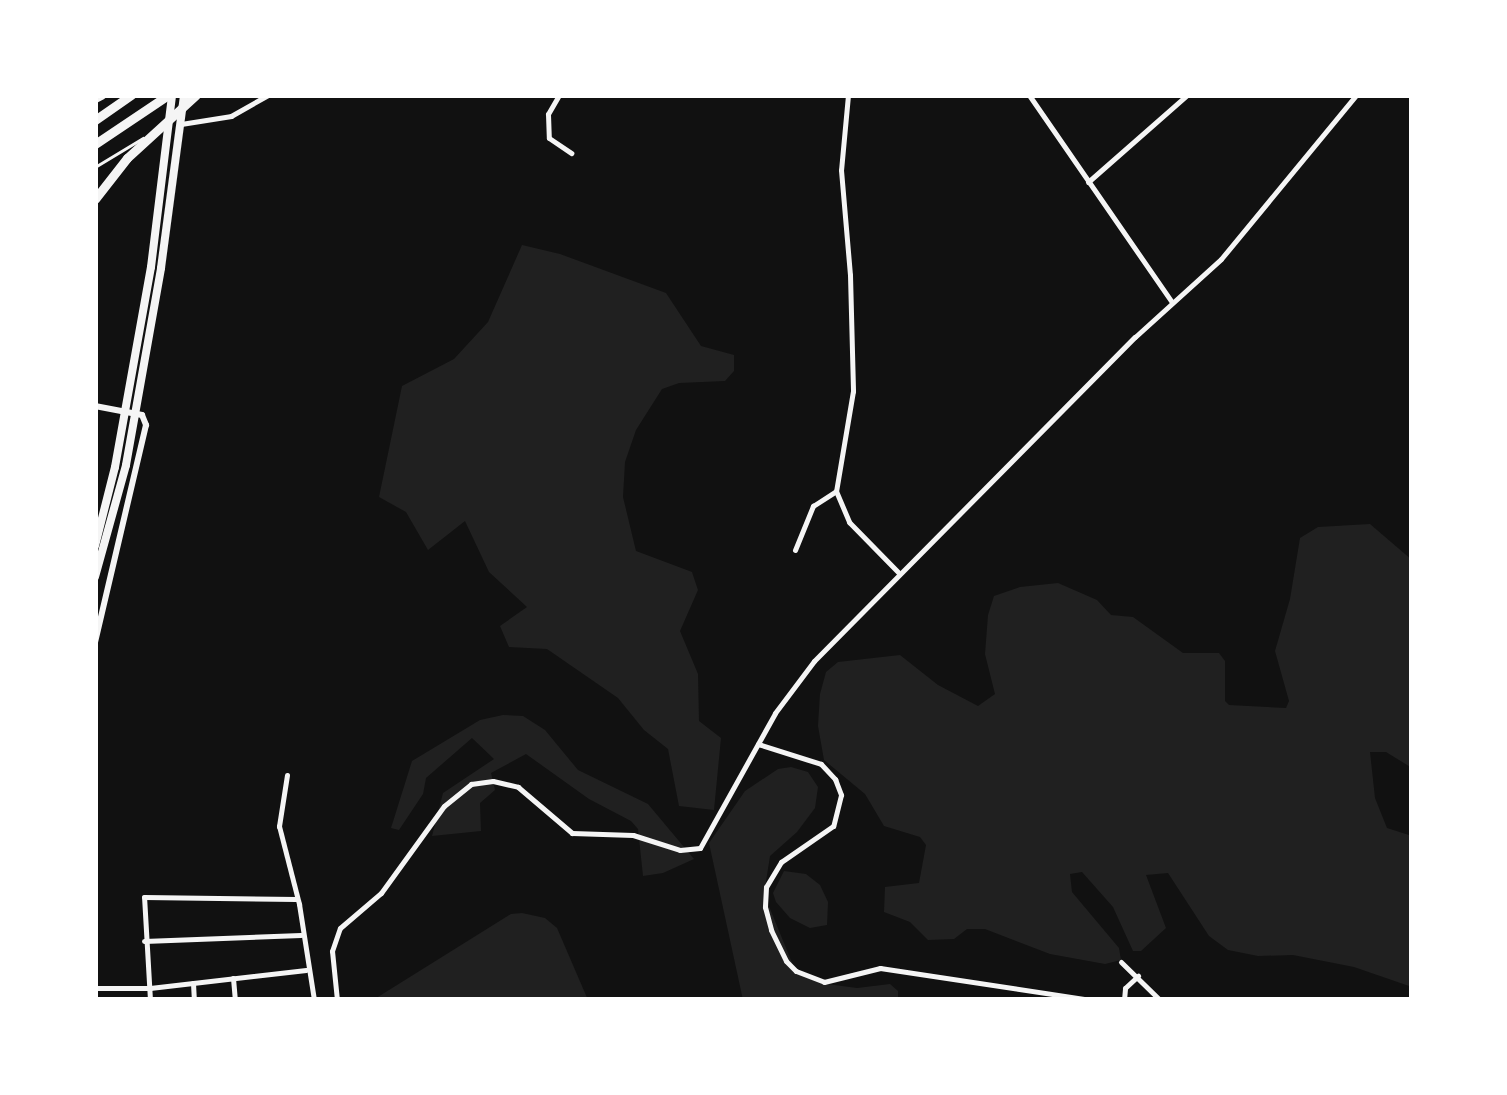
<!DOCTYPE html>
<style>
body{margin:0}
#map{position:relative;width:1507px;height:1095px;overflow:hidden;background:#111;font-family:Inter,sans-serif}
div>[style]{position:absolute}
.green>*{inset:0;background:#202020}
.service>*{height:2.5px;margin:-1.25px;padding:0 1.25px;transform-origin:1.25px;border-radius:1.25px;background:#f5f5f5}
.minor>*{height:5px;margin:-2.5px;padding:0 2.5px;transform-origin:2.5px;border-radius:2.5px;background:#f5f5f5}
.tertiary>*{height:6px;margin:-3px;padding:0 3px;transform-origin:3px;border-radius:3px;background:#f5f5f5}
.primary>*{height:8px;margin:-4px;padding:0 4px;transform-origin:4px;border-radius:4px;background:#f5f5f5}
.motorway>*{height:9px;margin:-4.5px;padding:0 4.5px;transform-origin:4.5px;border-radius:4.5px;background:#f5f5f5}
span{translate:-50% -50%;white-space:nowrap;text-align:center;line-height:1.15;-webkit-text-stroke:10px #fff;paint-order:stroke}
.frame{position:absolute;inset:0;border:98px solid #fff;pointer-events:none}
</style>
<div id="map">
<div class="green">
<i style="clip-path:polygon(522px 245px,560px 254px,666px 293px,701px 346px,734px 355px,734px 371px,725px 381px,679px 383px,662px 389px,636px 430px,625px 462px,623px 497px,636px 551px,692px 572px,698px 590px,680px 631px,698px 674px,699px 721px,721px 738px,714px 810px,679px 806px,668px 749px,644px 730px,618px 698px,547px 649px,509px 647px,500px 626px,527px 607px,489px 572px,465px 521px,428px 550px,406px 512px,379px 497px,402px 386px,454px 359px,488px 322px)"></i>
<i style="clip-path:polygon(1370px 524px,1412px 560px,1412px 768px,1386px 752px,1370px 752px,1375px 798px,1387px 828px,1412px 836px,1412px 987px,1354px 967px,1293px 955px,1258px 956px,1228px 950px,1209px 936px,1168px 873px,1146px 875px,1166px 928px,1141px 951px,1133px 951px,1113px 907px,1082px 872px,1070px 874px,1072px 892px,1119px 948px,1121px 960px,1105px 964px,1050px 954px,985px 929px,967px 929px,954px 939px,928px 940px,910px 922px,884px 912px,885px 887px,919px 883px,926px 845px,920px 837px,884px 826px,865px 794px,824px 760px,818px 726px,820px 694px,826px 672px,838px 662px,900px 655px,938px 685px,978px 706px,995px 694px,985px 654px,988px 615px,994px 596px,1020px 587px,1058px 583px,1097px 600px,1111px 615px,1133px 617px,1183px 653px,1219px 653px,1225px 661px,1225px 701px,1229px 705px,1286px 708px,1289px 701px,1275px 651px,1290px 599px,1300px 538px,1318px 527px)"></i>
<i style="clip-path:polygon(503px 715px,523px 716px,545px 730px,578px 770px,648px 804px,694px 859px,663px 873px,643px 876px,638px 829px,631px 821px,589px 799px,526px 754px,491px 773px,495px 790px,480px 803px,481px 831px,432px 836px,443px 793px,494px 759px,472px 738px,426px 778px,423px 794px,399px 830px,391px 828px,412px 761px,480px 720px)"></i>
<i style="clip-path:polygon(791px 767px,808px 772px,818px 787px,815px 808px,797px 832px,770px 856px,764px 894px,795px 970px,827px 984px,857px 988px,890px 984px,898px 991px,898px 1000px,743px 1000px,709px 843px,745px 791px,778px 769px)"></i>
<i style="clip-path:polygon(784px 871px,806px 874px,820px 885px,828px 902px,827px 925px,810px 928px,790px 918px,776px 902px,773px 893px)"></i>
<i style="clip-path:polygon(522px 913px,545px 918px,557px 928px,588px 1000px,373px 1000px,511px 914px)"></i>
</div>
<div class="service">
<i style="left:95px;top:167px;width:56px;rotate:-31.1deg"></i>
</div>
<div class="minor">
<i style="left:559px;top:95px;width:22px;rotate:120deg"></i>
<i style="left:548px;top:114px;width:24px;rotate:88deg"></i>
<i style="left:549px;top:138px;width:27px;rotate:34deg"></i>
<i style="left:848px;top:95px;width:75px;rotate:95.3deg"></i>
<i style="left:841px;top:170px;width:105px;rotate:85.1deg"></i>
<i style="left:850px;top:275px;width:116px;rotate:88.5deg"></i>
<i style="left:853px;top:391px;width:101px;rotate:99.6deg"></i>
<i style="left:836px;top:491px;width:34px;rotate:67deg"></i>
<i style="left:849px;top:522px;width:70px;rotate:45.6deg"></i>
<i style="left:1029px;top:95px;width:252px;rotate:55.4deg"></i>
<i style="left:181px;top:124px;width:51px;rotate:-9.1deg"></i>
<i style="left:231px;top:116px;width:43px;rotate:-29.6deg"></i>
<i style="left:1088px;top:182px;width:132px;rotate:-41.3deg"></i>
<i style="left:795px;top:550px;width:48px;rotate:-67.8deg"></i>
<i style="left:813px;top:506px;width:27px;rotate:-33deg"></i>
<i style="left:758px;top:744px;width:66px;rotate:17.6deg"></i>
<i style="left:821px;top:764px;width:21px;rotate:47deg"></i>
<i style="left:835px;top:779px;width:17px;rotate:69deg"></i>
<i style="left:841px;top:795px;width:32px;rotate:104deg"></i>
<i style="left:833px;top:826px;width:63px;rotate:145.3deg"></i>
<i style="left:781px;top:862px;width:29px;rotate:121deg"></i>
<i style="left:766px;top:887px;width:20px;rotate:93deg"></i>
<i style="left:765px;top:907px;width:24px;rotate:75deg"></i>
<i style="left:771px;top:930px;width:34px;rotate:64deg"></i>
<i style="left:786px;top:961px;width:14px;rotate:45deg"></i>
<i style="left:796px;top:971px;width:30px;rotate:21deg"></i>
<i style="left:824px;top:982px;width:58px;rotate:-14deg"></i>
<i style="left:880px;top:968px;width:213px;rotate:8.6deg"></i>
<i style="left:287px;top:775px;width:52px;rotate:98.9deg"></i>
<i style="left:279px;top:826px;width:81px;rotate:75.6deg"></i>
<i style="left:299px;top:904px;width:97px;rotate:81.1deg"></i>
<i style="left:95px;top:888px;width:1px;rotate:-90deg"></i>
<i style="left:95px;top:939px;width:12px;rotate:90deg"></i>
<i style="left:144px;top:941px;width:157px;rotate:-2.2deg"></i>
<i style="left:1121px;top:962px;width:54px;rotate:44.3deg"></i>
<i style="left:233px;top:978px;width:22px;rotate:85deg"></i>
<i style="left:193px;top:983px;width:17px;rotate:87deg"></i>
<i style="left:95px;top:988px;width:55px"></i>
<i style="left:150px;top:988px;width:157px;rotate:-6.6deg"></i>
<i style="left:150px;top:1000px;width:103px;rotate:-93.3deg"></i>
<i style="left:144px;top:897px;width:152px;rotate:0.8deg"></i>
<i style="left:337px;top:1000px;width:49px;rotate:-95.8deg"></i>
<i style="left:332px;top:951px;width:24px;rotate:-71deg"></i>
<i style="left:340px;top:928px;width:54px;rotate:-40.5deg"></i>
<i style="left:381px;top:893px;width:107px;rotate:-54.1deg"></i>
<i style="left:444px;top:806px;width:35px;rotate:-39deg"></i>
<i style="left:471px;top:784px;width:22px;rotate:-8deg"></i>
<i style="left:493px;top:781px;width:26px;rotate:13deg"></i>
<i style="left:518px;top:787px;width:71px;rotate:40.4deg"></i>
<i style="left:572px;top:833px;width:61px;rotate:1.9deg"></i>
<i style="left:633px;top:835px;width:49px;rotate:17.7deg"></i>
<i style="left:680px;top:850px;width:20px;rotate:-6deg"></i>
<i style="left:700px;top:848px;width:154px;rotate:-60.9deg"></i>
<i style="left:775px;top:713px;width:65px;rotate:-53.1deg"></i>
<i style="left:814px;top:661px;width:456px;rotate:-45.3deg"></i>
<i style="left:1135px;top:337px;width:116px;rotate:-42.2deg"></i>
<i style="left:1221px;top:259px;width:212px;rotate:-50.5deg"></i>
<i style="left:1124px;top:1000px;width:12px;rotate:-85deg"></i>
<i style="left:1125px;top:988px;width:18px;rotate:-43deg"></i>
</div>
<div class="tertiary">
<i style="left:95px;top:406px;width:48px;rotate:10.8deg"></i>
<i style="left:142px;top:415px;width:11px;rotate:68deg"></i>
<i style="left:146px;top:425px;width:223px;rotate:103.2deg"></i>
</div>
<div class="primary">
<i style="left:95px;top:546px;width:81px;rotate:-75.8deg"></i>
<i style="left:115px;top:467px;width:203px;rotate:-79.8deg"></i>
<i style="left:151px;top:267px;width:173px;rotate:-83deg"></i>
<i style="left:95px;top:577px;width:116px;rotate:-74.5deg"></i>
<i style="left:126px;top:465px;width:200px;rotate:-79.9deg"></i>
<i style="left:161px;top:268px;width:175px;rotate:-82.4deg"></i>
</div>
<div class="motorway">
<i style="left:95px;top:98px;width:7px;rotate:-27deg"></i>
<i style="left:95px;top:120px;width:44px;rotate:-34.8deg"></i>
<i style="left:95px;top:144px;width:88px;rotate:-33.9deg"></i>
<i style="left:95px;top:199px;width:52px;rotate:-52deg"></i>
<i style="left:127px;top:158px;width:93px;rotate:-42.4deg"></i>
</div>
<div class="frame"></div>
</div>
